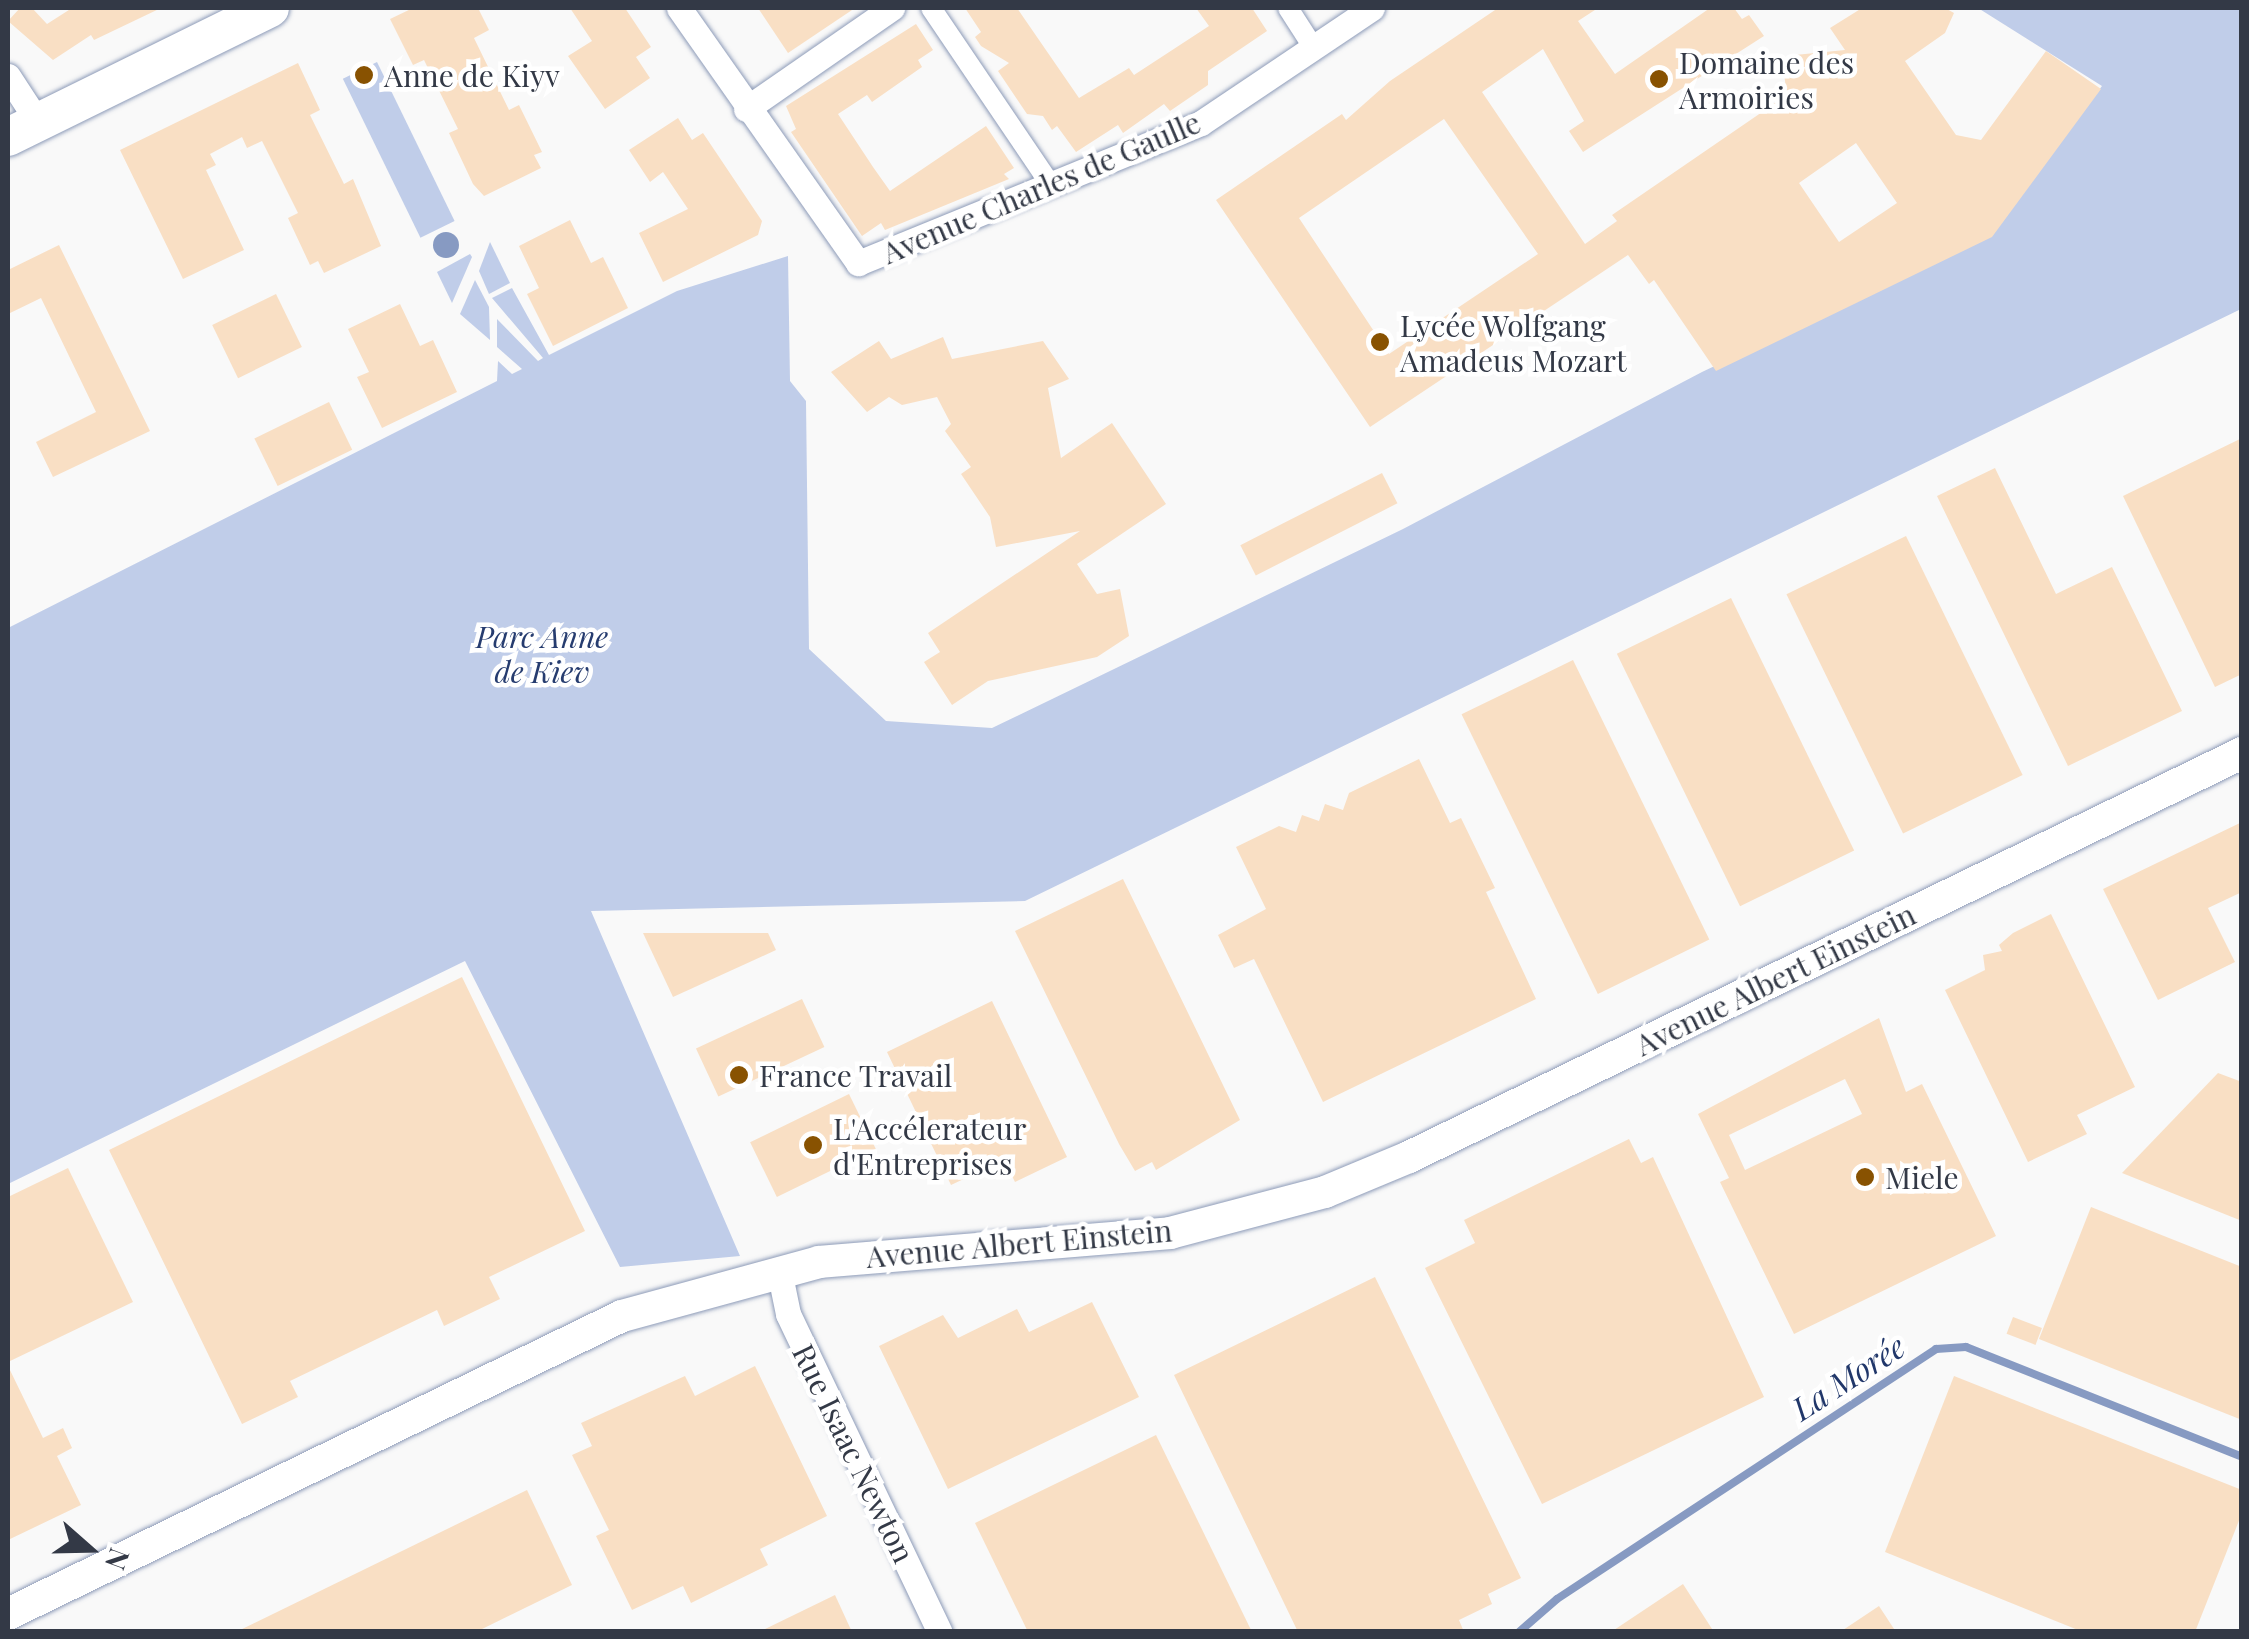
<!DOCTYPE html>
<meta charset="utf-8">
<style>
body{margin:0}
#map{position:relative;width:2249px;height:1639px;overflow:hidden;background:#f9f9f9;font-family:"Playfair Display",serif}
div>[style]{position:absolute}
.green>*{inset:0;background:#c0cde9;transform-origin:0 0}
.water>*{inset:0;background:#879ac2}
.round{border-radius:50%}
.stream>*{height:8px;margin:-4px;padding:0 4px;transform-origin:4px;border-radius:4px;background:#879ac2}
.building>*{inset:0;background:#f9dfc4;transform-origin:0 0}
.roads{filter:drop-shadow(0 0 2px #8d9bb8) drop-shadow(0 0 2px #8d9bb8)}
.pedestrian>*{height:20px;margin:-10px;padding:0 10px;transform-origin:10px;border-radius:10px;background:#fff}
.minor>*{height:25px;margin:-12.5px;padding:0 12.5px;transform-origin:12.5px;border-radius:12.5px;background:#fff}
.tertiary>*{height:32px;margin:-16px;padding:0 16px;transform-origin:16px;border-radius:16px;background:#fff}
.secondary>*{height:38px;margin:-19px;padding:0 19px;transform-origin:19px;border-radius:19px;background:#fff}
.dots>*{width:28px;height:28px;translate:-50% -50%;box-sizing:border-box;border:5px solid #fff;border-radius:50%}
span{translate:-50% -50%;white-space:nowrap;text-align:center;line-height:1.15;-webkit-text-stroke:9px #fff;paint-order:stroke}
.poi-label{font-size:30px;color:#333946}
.left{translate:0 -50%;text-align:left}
.street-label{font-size:30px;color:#333946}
.park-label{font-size:30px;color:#263c6f;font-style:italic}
.water-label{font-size:32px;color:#21376a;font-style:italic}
.frame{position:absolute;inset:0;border:10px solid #333946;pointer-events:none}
.north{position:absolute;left:40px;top:1499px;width:100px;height:100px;-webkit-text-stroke:8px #fff;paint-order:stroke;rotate:110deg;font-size:28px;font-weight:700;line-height:40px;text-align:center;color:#333946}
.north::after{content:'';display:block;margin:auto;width:35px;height:45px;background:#333946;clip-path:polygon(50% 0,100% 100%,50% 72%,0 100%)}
</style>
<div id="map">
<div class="green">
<i style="clip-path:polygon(1978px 8px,2241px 8px,2241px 309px,1025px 901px,591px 911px,740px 1256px,620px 1267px,465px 961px,8px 1184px,8px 628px,497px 381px,498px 361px,512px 374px,522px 369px,497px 347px,497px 319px,538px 361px,543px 358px,492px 298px,512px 288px,549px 355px,677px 291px,788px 256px,790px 381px,806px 401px,809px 649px,886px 721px,992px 728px,1403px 529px,1702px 372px,1990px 235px,2102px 86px)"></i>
<i style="left:377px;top:62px;width:177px;height:38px;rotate:64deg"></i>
<i style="clip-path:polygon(490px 242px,510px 283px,489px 294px,479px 271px)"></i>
<i style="clip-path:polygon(470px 254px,472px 257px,452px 303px,437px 272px)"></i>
<i style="clip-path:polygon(475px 280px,489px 307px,490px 340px,460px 314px)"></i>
</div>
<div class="water">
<i class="round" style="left:433px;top:232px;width:26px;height:26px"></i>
</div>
<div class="stream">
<i style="left:1519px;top:1632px;width:50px;rotate:-41deg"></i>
<i style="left:1557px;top:1599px;width:454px;rotate:-33.4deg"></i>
<i style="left:1936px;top:1349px;width:30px;rotate:-4deg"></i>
<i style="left:1966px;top:1347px;width:297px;rotate:21.7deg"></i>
</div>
<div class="building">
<i style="clip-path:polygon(20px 8px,32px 8px,47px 24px,72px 8px,161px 8px,94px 40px,91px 35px,53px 60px,8px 21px)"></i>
<i style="clip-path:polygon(413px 8px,478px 8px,489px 30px,474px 38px,509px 110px,519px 105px,542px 152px,534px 155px,541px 168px,484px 196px,473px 184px,449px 133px,458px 129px,424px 60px,413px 65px,390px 19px)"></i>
<i style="clip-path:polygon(570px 8px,625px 8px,651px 47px,636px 57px,650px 78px,605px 109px,568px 56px,592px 41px)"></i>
<i style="clip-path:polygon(758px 8px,855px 8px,788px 53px)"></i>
<i style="clip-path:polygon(965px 8px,1017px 8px,1079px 98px,1129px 68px,1134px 75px,1209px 26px,1196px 8px,1252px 8px,1267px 31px,1208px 71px,1208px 85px,1170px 111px,1164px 104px,1123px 133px,1118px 125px,1076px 152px,1057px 126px,1052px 130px,1043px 116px,1027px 114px,998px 71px,1009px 63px,981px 46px,975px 37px,981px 32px)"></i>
<i style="clip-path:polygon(evenodd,1498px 8px,1598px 8px,1578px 21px,1615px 74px,1710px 8px,1734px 8px,1742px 19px,1749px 15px,1764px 36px,1583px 152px,1569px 131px,1584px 121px,1543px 49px,1482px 92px,1585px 244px,1617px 221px,1612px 215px,1787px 95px,1784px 74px,1795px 55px,1845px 50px,1830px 28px,1862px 8px,1945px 8px,1954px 13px,1945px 33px,1905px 61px,1956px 135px,1981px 140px,2046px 51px,2101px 89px,1992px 237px,1716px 371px,1654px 280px,1649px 284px,1628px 255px,1370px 427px,1216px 200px,1342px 114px,1346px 120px,1390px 81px,1498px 8px,1444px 119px,1538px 254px,1389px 354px,1299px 218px,1444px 119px,1498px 8px,1856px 143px,1897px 203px,1839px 242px,1799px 183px,1856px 143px)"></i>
<i style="clip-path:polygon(916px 24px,933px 50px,918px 60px,922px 67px,872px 102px,867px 95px,838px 114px,873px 167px,890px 191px,986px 126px,1014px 168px,1004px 174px,1009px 179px,885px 230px,881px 223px,862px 236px,791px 132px,796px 129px,786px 106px)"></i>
<i style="clip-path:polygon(298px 63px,320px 110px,310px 115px,344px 184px,353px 179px,381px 246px,324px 273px,318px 261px,310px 265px,288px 218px,298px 213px,262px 141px,247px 148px,242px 137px,210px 154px,216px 165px,206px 170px,244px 250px,183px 279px,120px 150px)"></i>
<i style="clip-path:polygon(678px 118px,692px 140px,703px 133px,762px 221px,758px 235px,663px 282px,639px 233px,688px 209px,663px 172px,650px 182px,629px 150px)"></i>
<i style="clip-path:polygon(570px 220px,591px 263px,603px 257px,628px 308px,553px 346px,527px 294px,539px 288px,519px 246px)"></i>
<i style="clip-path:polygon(59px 245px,150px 431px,53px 477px,36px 442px,96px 412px,41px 298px,8px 314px,8px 270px)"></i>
<i style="left:276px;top:294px;width:59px;height:71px;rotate:64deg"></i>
<i style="clip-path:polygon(400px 304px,420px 346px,433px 340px,457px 392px,382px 428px,357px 377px,369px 372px,348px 329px)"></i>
<i style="clip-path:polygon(943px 337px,952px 359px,1043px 341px,1069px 379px,1048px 388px,1061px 458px,1112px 423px,1166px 504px,1077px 564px,1097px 594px,1120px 589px,1129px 636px,1097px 657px,988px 681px,952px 705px,924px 662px,940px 652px,928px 633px,1080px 531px,996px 547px,990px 517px,961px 474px,971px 467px,945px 431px,951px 424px,937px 397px,902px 405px,889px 397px,867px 412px,831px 372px,879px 341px,891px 359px)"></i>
<i style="left:329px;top:402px;width:53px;height:83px;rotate:64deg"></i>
<i style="clip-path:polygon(2242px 438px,2242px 674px,2215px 687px,2123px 496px)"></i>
<i style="clip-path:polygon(1995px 468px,2056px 594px,2112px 567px,2182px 711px,2068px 766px,1937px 496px)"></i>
<i style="left:1382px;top:473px;width:34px;height:159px;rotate:63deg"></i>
<i style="left:1906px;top:536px;width:266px;height:133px;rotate:64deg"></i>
<i style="left:1731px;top:598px;width:281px;height:127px;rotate:64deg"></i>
<i style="left:1573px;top:660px;width:311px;height:124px;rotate:64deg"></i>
<i style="clip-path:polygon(1419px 759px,1450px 823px,1461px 818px,1495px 888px,1486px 892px,1536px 999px,1323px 1102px,1254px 959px,1234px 968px,1218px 935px,1266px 909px,1236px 847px,1279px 826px,1296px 832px,1302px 815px,1319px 821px,1325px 804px,1343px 810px,1349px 793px)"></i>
<i style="clip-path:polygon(2242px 822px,2242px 892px,2208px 908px,2235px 962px,2158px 1000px,2103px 889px)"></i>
<i style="clip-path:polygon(1123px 879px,1240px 1120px,1156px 1170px,1152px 1162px,1135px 1171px,1119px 1144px,1015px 931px)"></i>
<i style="clip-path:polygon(2051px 914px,2135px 1087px,2077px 1115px,2087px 1134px,2028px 1162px,1945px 990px,1985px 970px,1983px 955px,2002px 951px,1999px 945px,2013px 933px)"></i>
<i style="clip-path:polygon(643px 933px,768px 933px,776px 950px,673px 997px)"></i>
<i style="clip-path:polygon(462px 977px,585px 1231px,489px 1277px,500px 1299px,444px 1326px,437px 1310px,290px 1381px,298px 1397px,242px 1424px,109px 1150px)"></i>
<i style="left:802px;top:999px;width:53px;height:117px;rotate:65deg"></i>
<i style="clip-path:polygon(992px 1001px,1067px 1157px,1015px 1182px,1004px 1160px,951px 1185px,887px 1052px)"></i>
<i style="clip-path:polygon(evenodd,1879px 1018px,1906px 1092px,1922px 1084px,1996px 1236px,1794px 1334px,1720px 1182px,1729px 1178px,1698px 1114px,1879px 1018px,1845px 1079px,1862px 1114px,1745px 1170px,1729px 1135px,1845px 1079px)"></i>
<i style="clip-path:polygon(2218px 1073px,2242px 1082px,2242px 1221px,2122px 1173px)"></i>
<i style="left:849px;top:1094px;width:61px;height:110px;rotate:64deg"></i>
<i style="clip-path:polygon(1629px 1139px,1641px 1163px,1653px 1157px,1764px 1397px,1542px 1504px,1425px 1268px,1475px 1243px,1464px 1220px)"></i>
<i style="clip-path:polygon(68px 1168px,133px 1302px,8px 1362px,8px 1197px)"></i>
<i style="clip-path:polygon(2091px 1207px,2242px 1267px,2242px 1420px,2039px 1339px)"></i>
<i style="clip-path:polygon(1375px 1277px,1521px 1578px,1488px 1594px,1492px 1604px,1459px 1620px,1464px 1632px,1298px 1632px,1174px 1375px)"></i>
<i style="clip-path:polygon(1092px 1302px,1139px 1397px,948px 1489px,879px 1346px,943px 1315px,958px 1338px,1017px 1309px,1029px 1332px)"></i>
<i style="left:2013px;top:1317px;width:31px;height:18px;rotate:21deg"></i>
<i style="clip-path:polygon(8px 1366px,43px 1438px,63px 1428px,72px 1448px,57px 1456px,81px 1505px,8px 1540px)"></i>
<i style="clip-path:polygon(755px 1366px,827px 1516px,760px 1549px,768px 1565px,691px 1603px,683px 1586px,632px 1610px,596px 1536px,609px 1530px,572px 1455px,592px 1446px,581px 1423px,685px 1376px,695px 1396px)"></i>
<i style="clip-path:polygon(1954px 1376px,2242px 1490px,2242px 1513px,2195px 1632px,2083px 1632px,1885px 1552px)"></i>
<i style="clip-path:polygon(1156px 1435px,1252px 1632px,1028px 1632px,975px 1523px)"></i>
<i style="clip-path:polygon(527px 1490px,572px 1585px,476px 1632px,236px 1632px)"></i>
<i style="clip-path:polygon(1683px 1584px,1714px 1632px,1611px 1632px)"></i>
<i style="clip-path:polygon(835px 1595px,852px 1632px,759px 1632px)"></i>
<i style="clip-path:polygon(1879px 1606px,1896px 1632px,1840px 1632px)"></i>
</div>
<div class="roads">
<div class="pedestrian">
<i style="left:931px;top:8px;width:214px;rotate:55.9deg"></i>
<i style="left:1288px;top:8px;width:46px;rotate:57.3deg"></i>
</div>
<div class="minor">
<i style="left:679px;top:8px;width:312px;rotate:54.9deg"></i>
<i style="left:858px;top:263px;width:370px;rotate:-22.2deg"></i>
<i style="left:1201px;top:123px;width:206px;rotate:-33.9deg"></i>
<i style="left:8px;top:76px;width:55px;rotate:56.9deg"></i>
<i style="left:746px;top:109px;width:178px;rotate:-34.7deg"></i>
<i style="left:779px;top:1270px;width:45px;rotate:78.4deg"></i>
<i style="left:788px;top:1314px;width:352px;rotate:64.5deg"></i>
</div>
<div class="tertiary">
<i style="left:8px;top:1614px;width:682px;rotate:-25.89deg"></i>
<i style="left:622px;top:1316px;width:204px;rotate:-15.3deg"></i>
<i style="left:819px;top:1262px;width:352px;rotate:-4.7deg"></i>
<i style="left:1170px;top:1233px;width:160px;rotate:-14.8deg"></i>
<i style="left:1325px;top:1192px;width:91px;rotate:-22.6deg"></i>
<i style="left:1409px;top:1157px;width:926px;rotate:-25.87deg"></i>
</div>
<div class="secondary">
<i style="left:8px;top:137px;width:292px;rotate:-26.2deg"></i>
</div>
</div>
<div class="dots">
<i style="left:364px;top:75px;background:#885201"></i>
<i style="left:1659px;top:79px;background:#885201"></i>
<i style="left:1380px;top:342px;background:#885201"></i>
<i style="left:739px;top:1075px;background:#885201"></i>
<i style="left:813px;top:1145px;background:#885201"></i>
<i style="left:1865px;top:1177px;background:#885201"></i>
</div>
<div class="poi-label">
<span class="left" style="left:1679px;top:79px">Domaine des<br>Armoiries</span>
<span class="left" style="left:384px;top:75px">Anne de Kiyv</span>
<span class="left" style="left:1400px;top:342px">Lycée Wolfgang<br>Amadeus Mozart</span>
<span class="left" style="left:759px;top:1075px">France Travail</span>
<span class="left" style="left:833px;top:1145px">L'Accélerateur<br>d'Entreprises</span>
<span class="left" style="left:1885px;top:1177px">Miele</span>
</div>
<div class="street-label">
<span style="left:1041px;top:187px;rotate:-23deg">Avenue Charles de Gaulle</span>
<span style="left:1775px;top:979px;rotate:-26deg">Avenue Albert Einstein</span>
<span style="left:1019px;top:1243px;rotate:-5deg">Avenue Albert Einstein</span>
<span style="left:854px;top:1453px;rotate:64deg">Rue Isaac Newton</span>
</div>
<div class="park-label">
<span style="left:542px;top:653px">Parc Anne<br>de Kiev</span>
</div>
<div class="water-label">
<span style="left:1848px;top:1377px;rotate:-33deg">La Morée</span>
</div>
<div class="frame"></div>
<div class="north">N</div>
</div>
